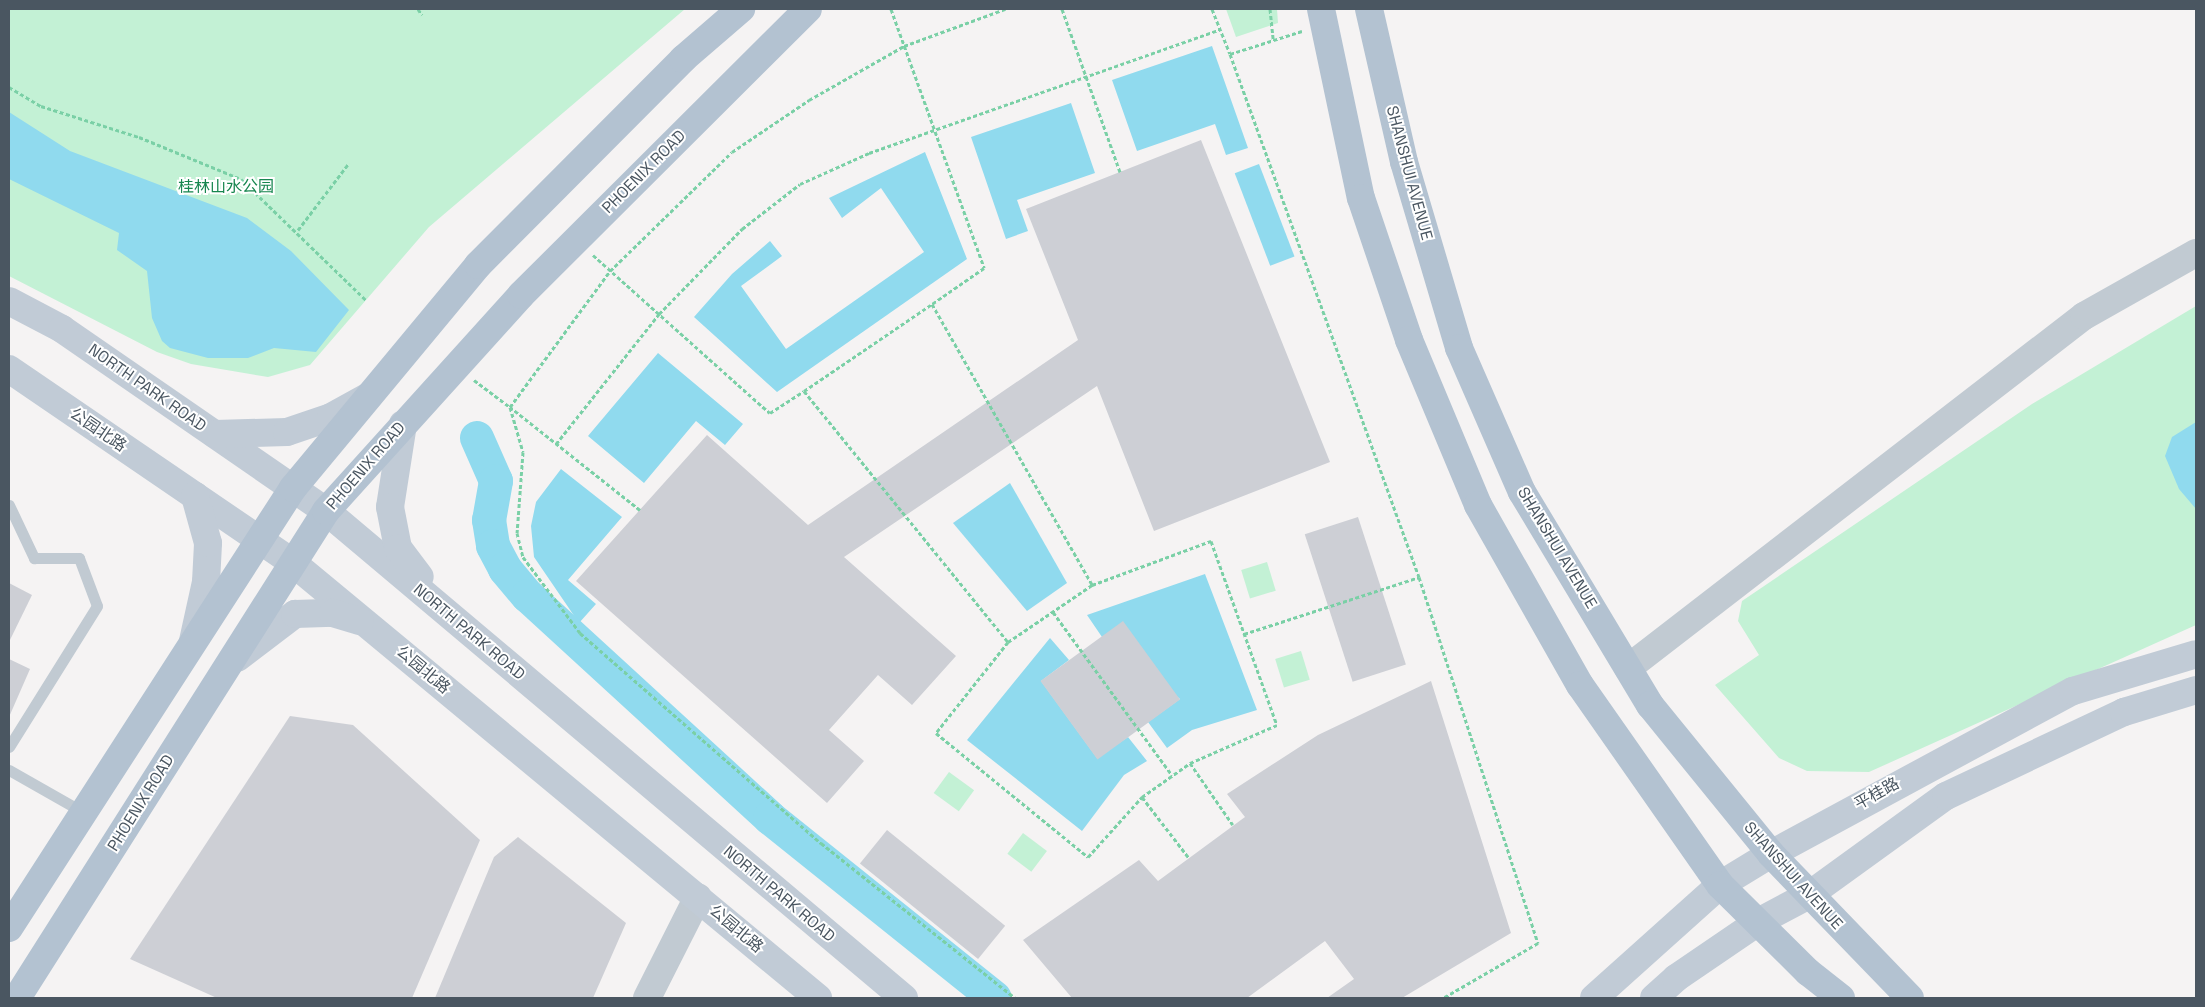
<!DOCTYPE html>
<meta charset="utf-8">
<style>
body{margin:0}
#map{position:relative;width:2205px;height:1007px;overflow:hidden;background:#f5f3f3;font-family:"Space Grotesk","Noto Sans SC",sans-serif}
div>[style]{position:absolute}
.green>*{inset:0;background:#c3f1d5;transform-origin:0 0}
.water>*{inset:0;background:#90daee;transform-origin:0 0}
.river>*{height:34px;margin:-17px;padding:0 17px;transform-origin:17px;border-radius:17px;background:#90daee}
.building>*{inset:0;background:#cdcfd5;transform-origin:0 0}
.path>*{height:3px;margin-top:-1.5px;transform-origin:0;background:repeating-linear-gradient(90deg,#7ad0a6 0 4px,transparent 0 6.5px)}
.service>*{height:11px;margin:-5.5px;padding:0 5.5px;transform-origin:5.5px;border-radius:5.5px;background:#c1cad2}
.tertiary>*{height:28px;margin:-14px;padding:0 14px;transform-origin:14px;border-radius:14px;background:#c1cad2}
.secondary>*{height:28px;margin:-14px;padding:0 14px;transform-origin:14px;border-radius:14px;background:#c1cbd6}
.primary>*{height:28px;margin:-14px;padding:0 14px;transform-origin:14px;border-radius:14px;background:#b3c2d1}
span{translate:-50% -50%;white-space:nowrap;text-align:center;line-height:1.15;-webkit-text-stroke:4px #fff;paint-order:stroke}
.street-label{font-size:16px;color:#4a5661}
.park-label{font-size:16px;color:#17864f}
.frame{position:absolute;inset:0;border:10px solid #4a5661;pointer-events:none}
</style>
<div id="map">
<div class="green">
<i style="clip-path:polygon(9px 9px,685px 9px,429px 227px,310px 365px,268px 377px,191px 364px,157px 352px,9px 276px)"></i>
<i style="clip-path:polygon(1226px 9px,1277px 9px,1278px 23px,1236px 37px)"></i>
<i style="clip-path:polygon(2196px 306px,2196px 625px,1869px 772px,1807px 771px,1779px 758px,1715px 685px,1759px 655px,1738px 621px,1742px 601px,2032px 404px)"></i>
<i style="left:1267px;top:562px;width:30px;height:27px;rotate:73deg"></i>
<i style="left:1301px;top:651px;width:30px;height:27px;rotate:73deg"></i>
<i style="left:949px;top:772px;width:31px;height:26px;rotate:36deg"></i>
<i style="left:1023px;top:833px;width:30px;height:26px;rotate:37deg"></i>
</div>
<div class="water">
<i style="clip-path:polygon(1212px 46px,1248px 148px,1226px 155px,1215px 124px,1137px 151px,1112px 80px)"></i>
<i style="clip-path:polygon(1071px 103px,1095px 173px,1017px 200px,1028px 231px,1006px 239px,971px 137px)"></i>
<i style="clip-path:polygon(9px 112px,70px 151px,247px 218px,291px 251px,349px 310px,316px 352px,274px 348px,248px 358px,208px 358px,170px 348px,162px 341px,152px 318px,147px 271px,117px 250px,119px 233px,9px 179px)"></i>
<i style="clip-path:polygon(925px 152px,967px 259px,777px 392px,694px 317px,732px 274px,770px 241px,782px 256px,741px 286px,786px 349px,924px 252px,881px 188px,842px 218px,829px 198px)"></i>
<i style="left:1259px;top:164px;width:99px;height:26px;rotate:69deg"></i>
<i style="clip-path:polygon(658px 353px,743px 424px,725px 445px,696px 421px,644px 483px,588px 436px)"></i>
<i style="clip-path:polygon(2196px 422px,2196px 509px,2179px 489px,2165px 456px,2172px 437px)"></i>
<i style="clip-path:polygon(561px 469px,622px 517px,568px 580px,596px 604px,579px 623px,534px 557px,531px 526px,536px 502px)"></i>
<i style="clip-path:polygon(1010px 483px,1067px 583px,1027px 611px,953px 523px)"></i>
<i style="clip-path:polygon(1205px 574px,1257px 710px,1192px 730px,1167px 748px,1148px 722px,1180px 699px,1102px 637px,1087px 615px)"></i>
<i style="clip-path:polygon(1050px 638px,1069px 660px,1041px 681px,1097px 758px,1128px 737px,1147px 761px,1124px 775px,1082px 831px,967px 740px)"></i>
</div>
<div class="river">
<i style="left:477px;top:438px;width:47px;rotate:66.2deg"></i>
<i style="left:496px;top:481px;width:40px;rotate:100deg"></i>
<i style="left:489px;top:520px;width:26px;rotate:81deg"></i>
<i style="left:493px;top:546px;width:26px;rotate:62deg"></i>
<i style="left:505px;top:569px;width:35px;rotate:50deg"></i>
<i style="left:528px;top:596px;width:328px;rotate:42.5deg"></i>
<i style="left:770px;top:818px;width:288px;rotate:38.7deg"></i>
</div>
<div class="building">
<i style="clip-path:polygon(1201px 140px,1330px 462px,1154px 531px,1097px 386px,844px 557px,956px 656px,912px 705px,878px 675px,829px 730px,864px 761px,827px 803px,576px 581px,707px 435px,808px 525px,1078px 340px,1026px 209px)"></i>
<i style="left:1358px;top:517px;width:155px;height:56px;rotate:72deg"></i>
<i style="clip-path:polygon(9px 583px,32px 595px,9px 642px)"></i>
<i style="left:1123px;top:621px;width:97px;height:102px;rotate:54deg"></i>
<i style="clip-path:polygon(9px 659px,30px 669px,9px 717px)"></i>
<i style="clip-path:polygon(1431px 681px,1511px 933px,1402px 998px,1327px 998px,1354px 979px,1325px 941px,1247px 998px,1072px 998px,1023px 940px,1139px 860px,1158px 881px,1245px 817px,1227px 794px,1318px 735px)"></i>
<i style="clip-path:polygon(290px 716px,353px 725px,480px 840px,412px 998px,217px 998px,130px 959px)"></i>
<i style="left:887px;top:830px;width:152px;height:43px;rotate:39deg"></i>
<i style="clip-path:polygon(518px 837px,626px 923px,593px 998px,435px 998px,494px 857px)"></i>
</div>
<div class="path">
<i style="left:418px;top:9px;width:7px;rotate:56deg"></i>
<i style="left:891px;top:9px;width:275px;rotate:70.2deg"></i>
<i style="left:984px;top:268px;width:63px;rotate:145.3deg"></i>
<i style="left:932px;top:304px;width:323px;rotate:60.3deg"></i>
<i style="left:1092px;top:585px;width:127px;rotate:-20.3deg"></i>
<i style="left:1211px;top:541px;width:195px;rotate:70.3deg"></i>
<i style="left:1277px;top:725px;width:95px;rotate:156.4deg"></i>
<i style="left:1190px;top:763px;width:75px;rotate:55.3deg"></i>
<i style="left:1062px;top:9px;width:173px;rotate:70.4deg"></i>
<i style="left:1212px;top:9px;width:48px;rotate:68.2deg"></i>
<i style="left:1270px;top:9px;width:31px;rotate:84deg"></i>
<i style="left:1302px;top:31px;width:76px;rotate:162.3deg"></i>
<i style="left:1230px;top:54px;width:556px;rotate:70.13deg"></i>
<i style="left:1419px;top:577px;width:385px;rotate:72deg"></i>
<i style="left:1538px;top:943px;width:110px;rotate:149.9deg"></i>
<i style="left:9px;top:87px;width:37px;rotate:31deg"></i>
<i style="left:41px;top:106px;width:103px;rotate:17.6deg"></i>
<i style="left:139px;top:137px;width:110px;rotate:22.4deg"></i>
<i style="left:241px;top:179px;width:175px;rotate:44.1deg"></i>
<i style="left:298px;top:230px;width:84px;rotate:-52.7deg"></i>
<i style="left:593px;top:255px;width:237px;rotate:41.8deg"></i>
<i style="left:770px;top:413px;width:40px;rotate:-32.9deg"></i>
<i style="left:804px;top:391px;width:323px;rotate:50.9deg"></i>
<i style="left:1008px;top:642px;width:116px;rotate:128.4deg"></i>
<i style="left:936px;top:733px;width:196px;rotate:39.2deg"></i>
<i style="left:1088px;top:857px;width:81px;rotate:-48deg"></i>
<i style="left:1142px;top:797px;width:77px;rotate:52.4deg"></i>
<i style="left:474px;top:380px;width:45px;rotate:36.9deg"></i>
<i style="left:510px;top:407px;width:47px;rotate:73.9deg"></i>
<i style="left:523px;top:452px;width:81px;rotate:94.2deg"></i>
<i style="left:517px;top:533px;width:25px;rotate:76deg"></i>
<i style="left:523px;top:557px;width:95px;rotate:53.1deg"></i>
<i style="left:580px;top:633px;width:320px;rotate:41.1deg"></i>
<i style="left:821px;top:843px;width:248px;rotate:38.6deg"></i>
<i style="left:804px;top:391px;width:155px;rotate:-34.2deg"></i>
<i style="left:556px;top:444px;width:166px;rotate:-51.6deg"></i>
<i style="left:659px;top:314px;width:119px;rotate:-45.7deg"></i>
<i style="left:742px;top:229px;width:73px;rotate:-37.8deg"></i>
<i style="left:800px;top:184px;width:76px;rotate:-24.2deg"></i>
<i style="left:869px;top:153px;width:373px;rotate:-19.4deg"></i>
<i style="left:640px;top:510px;width:166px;rotate:-141.6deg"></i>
<i style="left:510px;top:407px;width:169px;rotate:-53.7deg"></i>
<i style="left:610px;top:271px;width:170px;rotate:-44.3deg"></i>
<i style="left:732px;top:152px;width:93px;rotate:-34deg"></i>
<i style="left:809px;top:100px;width:109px;rotate:-29.6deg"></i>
<i style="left:904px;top:46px;width:108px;rotate:-20.1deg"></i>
<i style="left:1053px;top:612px;width:202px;rotate:53.9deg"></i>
<i style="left:1244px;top:634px;width:184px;rotate:-18deg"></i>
<i style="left:1008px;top:642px;width:102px;rotate:-34.2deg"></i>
<i style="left:1142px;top:797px;width:59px;rotate:-35.3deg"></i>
</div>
<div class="service">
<i style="left:9px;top:505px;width:59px;rotate:64.7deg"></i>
<i style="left:34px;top:558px;width:45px"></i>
<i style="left:79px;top:558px;width:51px;rotate:69.4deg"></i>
<i style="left:97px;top:606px;width:166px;rotate:122deg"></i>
<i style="left:9px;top:770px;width:85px;rotate:29.6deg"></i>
</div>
<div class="tertiary">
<i style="left:1628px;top:668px;width:576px;rotate:-37.67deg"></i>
<i style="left:2084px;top:316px;width:129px;rotate:-29.4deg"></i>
<i style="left:647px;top:998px;width:113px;rotate:-63.2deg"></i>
</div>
<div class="secondary">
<i style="left:9px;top:301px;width:60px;rotate:27.8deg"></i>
<i style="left:62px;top:329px;width:321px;rotate:34.6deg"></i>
<i style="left:326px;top:511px;width:756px;rotate:40.12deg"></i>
<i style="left:9px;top:369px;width:344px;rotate:34.3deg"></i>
<i style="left:293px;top:563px;width:682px;rotate:39.64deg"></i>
<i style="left:403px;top:424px;width:84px;rotate:98.9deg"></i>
<i style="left:390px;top:507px;width:42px;rotate:79deg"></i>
<i style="left:398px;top:548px;width:36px;rotate:53deg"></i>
<i style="left:215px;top:434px;width:72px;rotate:-1.6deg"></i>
<i style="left:287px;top:432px;width:46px;rotate:-18.8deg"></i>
<i style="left:331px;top:417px;width:43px;rotate:-28.9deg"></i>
<i style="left:193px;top:641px;width:60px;rotate:-77.6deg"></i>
<i style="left:206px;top:582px;width:39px;rotate:-87deg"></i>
<i style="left:208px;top:543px;width:49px;rotate:-105.5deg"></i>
<i style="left:237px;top:658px;width:73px;rotate:-37.2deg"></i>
<i style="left:295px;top:614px;width:38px;rotate:-2deg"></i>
<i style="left:333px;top:613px;width:28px;rotate:17deg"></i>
<i style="left:1594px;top:998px;width:169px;rotate:-41.9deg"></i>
<i style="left:1720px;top:885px;width:60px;rotate:-31.3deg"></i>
<i style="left:1771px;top:854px;width:343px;rotate:-28.4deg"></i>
<i style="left:2073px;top:691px;width:128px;rotate:-16.7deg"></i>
<i style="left:1654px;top:998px;width:30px;rotate:-42deg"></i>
<i style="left:1676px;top:978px;width:99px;rotate:-34.3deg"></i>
<i style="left:1758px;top:922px;width:58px;rotate:-27.9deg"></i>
<i style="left:1809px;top:895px;width:169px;rotate:-35.9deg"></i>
<i style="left:1946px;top:796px;width:197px;rotate:-25.3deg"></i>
<i style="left:2124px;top:712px;width:75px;rotate:-17deg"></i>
</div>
<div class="primary">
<i style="left:1321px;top:9px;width:193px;rotate:78.1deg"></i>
<i style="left:1361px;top:198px;width:150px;rotate:71.3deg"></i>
<i style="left:1409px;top:340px;width:179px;rotate:67.3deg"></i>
<i style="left:1478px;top:505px;width:207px;rotate:60.5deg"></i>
<i style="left:1580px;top:685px;width:244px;rotate:55deg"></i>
<i style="left:1720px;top:885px;width:124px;rotate:44.7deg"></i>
<i style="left:1808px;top:972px;width:42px;rotate:38.2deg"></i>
<i style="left:1369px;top:9px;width:157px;rotate:77.1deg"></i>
<i style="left:1404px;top:162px;width:194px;rotate:73.5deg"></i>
<i style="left:1459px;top:348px;width:157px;rotate:66.4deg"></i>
<i style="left:1522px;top:492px;width:249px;rotate:59deg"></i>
<i style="left:1650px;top:705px;width:192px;rotate:50.9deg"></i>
<i style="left:1771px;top:854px;width:200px;rotate:46deg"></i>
<i style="left:9px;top:928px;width:524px;rotate:-57.16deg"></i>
<i style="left:293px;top:488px;width:290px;rotate:-50.3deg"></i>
<i style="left:478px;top:265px;width:291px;rotate:-45.1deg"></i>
<i style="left:683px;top:59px;width:77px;rotate:-40.8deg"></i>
<i style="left:17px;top:998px;width:577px;rotate:-57.6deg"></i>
<i style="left:326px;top:511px;width:291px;rotate:-47.9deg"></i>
<i style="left:521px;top:295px;width:405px;rotate:-44.9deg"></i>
</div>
<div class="street-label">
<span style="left:644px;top:172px;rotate:-45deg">PHOENIX ROAD</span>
<span style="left:1409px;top:173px;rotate:75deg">SHANSHUI AVENUE</span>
<span style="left:147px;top:388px;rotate:35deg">NORTH PARK ROAD</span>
<span style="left:98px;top:430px;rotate:34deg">公园北路</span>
<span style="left:366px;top:466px;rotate:-49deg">PHOENIX ROAD</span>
<span style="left:1557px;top:548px;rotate:59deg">SHANSHUI AVENUE</span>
<span style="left:469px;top:632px;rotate:40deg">NORTH PARK ROAD</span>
<span style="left:423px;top:670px;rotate:40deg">公园北路</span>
<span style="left:1877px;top:794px;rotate:-29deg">平桂路</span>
<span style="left:141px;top:803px;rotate:-58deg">PHOENIX ROAD</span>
<span style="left:1793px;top:876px;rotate:48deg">SHANSHUI AVENUE</span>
<span style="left:779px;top:894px;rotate:40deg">NORTH PARK ROAD</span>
<span style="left:736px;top:929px;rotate:40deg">公园北路</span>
</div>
<div class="park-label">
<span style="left:226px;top:187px">桂林山水公园</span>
</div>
<div class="frame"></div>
</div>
